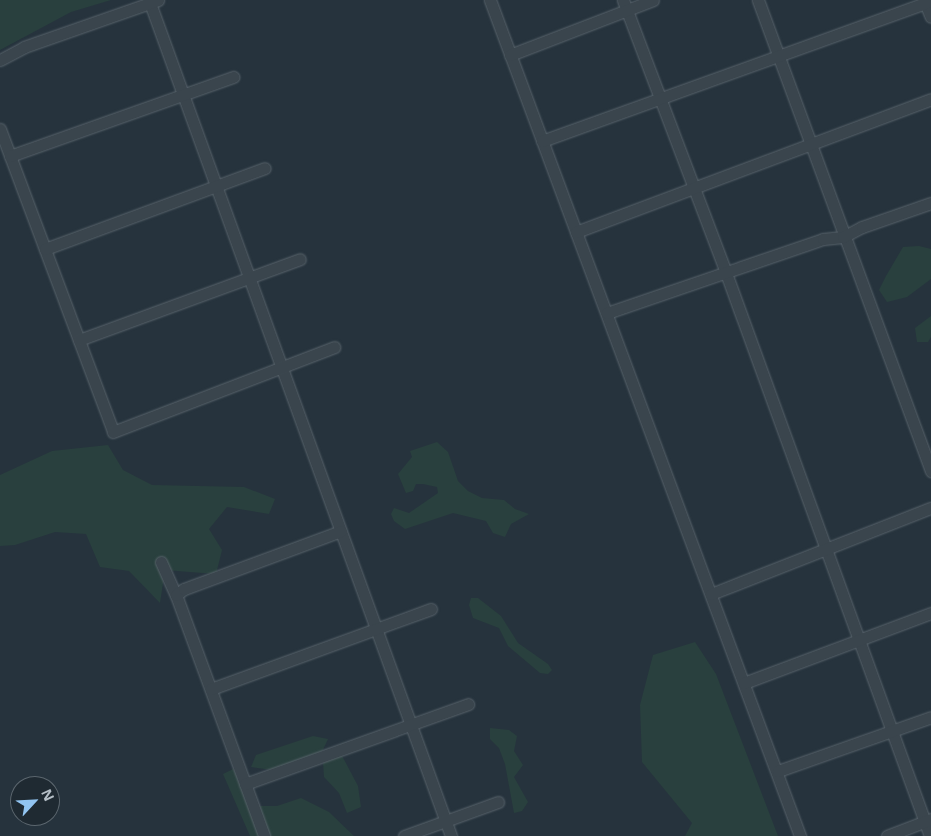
<!DOCTYPE html>
<style>
body{margin:0}
#map{position:relative;width:931px;height:836px;overflow:hidden;background:#26333d;font-family:"Open Sans",sans-serif}
div>[style]{position:absolute}
.green>*{inset:0;background:#29403e}
.roads{filter:drop-shadow(0 0 1px #58636b) drop-shadow(0 0 1px #58636b)}
.minor>*{height:11px;margin:-5.5px;padding:0 5.5px;transform-origin:5.5px;border-radius:5.5px;background:#3a454d}
span{translate:-50% -50%;white-space:nowrap;text-align:center;line-height:1.15;-webkit-text-stroke:5px #1f2a32;paint-order:stroke}
.north{position:absolute;left:10px;top:776px;width:50px;height:50px;box-sizing:border-box;background:#1f2a32;border:1px solid #5b666e;border-radius:50%;rotate:65deg;font-size:14px;font-weight:700;line-height:20px;text-align:center;color:#b6c0c8}
.north::after{content:'';display:block;margin:auto;width:18px;height:22px;background:#92c5f1;clip-path:polygon(50% 0,100% 100%,50% 72%,0 100%)}
</style>
<div id="map">
<div class="green">
<i style="clip-path:polygon(0 0,111px 0,71px 12px,0 50px)"></i>
<i style="clip-path:polygon(919px 246px,931px 249px,931px 279px,907px 297px,887px 302px,879px 290px,886px 276px,903px 247px)"></i>
<i style="clip-path:polygon(931px 316px,931px 337px,928px 342px,917px 342px,915px 328px)"></i>
<i style="clip-path:polygon(437px 442px,448px 452px,458px 481px,468px 491px,482px 498px,504px 500px,515px 509px,529px 514px,511px 524px,505px 537px,493px 533px,486px 521px,453px 513px,405px 529px,394px 521px,391px 514px,394px 508px,409px 513px,438px 493px,437px 487px,423px 484px,416px 484px,413px 491px,406px 493px,398px 474px,412px 457px,410px 451px)"></i>
<i style="clip-path:polygon(108px 445px,123px 470px,152px 485px,244px 487px,275px 499px,269px 514px,227px 507px,209px 529px,222px 550px,216px 574px,165px 570px,160px 603px,129px 571px,100px 567px,86px 534px,55px 532px,15px 545px,0 546px,0 475px,52px 451px)"></i>
<i style="clip-path:polygon(471px 598px,478px 598px,501px 616px,518px 643px,548px 664px,552px 670px,548px 674px,540px 673px,508px 646px,499px 628px,473px 618px,469px 605px)"></i>
<i style="clip-path:polygon(695px 642px,716px 674px,778px 836px,685px 836px,692px 823px,642px 762px,640px 705px,653px 655px)"></i>
<i style="clip-path:polygon(490px 728px,509px 730px,517px 736px,514px 751px,523px 765px,514px 777px,528px 802px,522px 811px,514px 813px,505px 764px,499px 748px,490px 739px)"></i>
<i style="clip-path:polygon(313px 736px,328px 739px,321px 754px,272px 770px,251px 767px,256px 755px)"></i>
<i style="clip-path:polygon(339px 750px,358px 786px,361px 807px,347px 813px,339px 793px,324px 777px,323px 763px)"></i>
<i style="clip-path:polygon(233px 769px,256px 806px,277px 806px,301px 798px,329px 812px,354px 836px,250px 836px,223px 774px)"></i>
</div>
<div class="roads">
<div class="minor">
<i style="left:490px;top:0;width:892px;rotate:69.65deg"></i>
<i style="left:623px;top:0;width:292px;rotate:69.3deg"></i>
<i style="left:726px;top:273px;width:599px;rotate:70.08deg"></i>
<i style="left:758px;top:0;width:502px;rotate:69.83deg"></i>
<i style="left:924px;top:0;width:18px;rotate:68deg"></i>
<i style="left:150px;top:3px;width:886px;rotate:70.13deg"></i>
<i style="left:510px;top:55px;width:153px;rotate:-21deg"></i>
<i style="left:0;top:60px;width:27px;rotate:-28deg"></i>
<i style="left:24px;top:47px;width:142px;rotate:-19.3deg"></i>
<i style="left:0;top:129px;width:323px;rotate:69.5deg"></i>
<i style="left:113px;top:432px;width:237px;rotate:-21deg"></i>
<i style="left:542px;top:141px;width:408px;rotate:-19.8deg"></i>
<i style="left:10px;top:156px;width:237px;rotate:-19.5deg"></i>
<i style="left:576px;top:232px;width:379px;rotate:-20.5deg"></i>
<i style="left:45px;top:249px;width:234px;rotate:-20.2deg"></i>
<i style="left:607px;top:313px;width:228px;rotate:-18.9deg"></i>
<i style="left:823px;top:239px;width:20px;rotate:-6deg"></i>
<i style="left:843px;top:237px;width:21px;rotate:-28deg"></i>
<i style="left:862px;top:227px;width:73px;rotate:-19.2deg"></i>
<i style="left:79px;top:340px;width:235px;rotate:-20.1deg"></i>
<i style="left:161px;top:562px;width:36px;rotate:66deg"></i>
<i style="left:176px;top:595px;width:257px;rotate:69.9deg"></i>
<i style="left:711px;top:594px;width:236px;rotate:-21.4deg"></i>
<i style="left:176px;top:595px;width:10px;rotate:-37deg"></i>
<i style="left:184px;top:589px;width:167px;rotate:-20.3deg"></i>
<i style="left:744px;top:683px;width:200px;rotate:-20.5deg"></i>
<i style="left:211px;top:689px;width:234px;rotate:-20deg"></i>
<i style="left:778px;top:771px;width:162px;rotate:-19.4deg"></i>
<i style="left:245px;top:784px;width:237px;rotate:-19.7deg"></i>
<i style="left:404px;top:836px;width:100px;rotate:-19.9deg"></i>
<i style="left:887px;top:836px;width:47px;rotate:-21.1deg"></i>
</div>
</div>
<div class="north">N</div>
</div>
